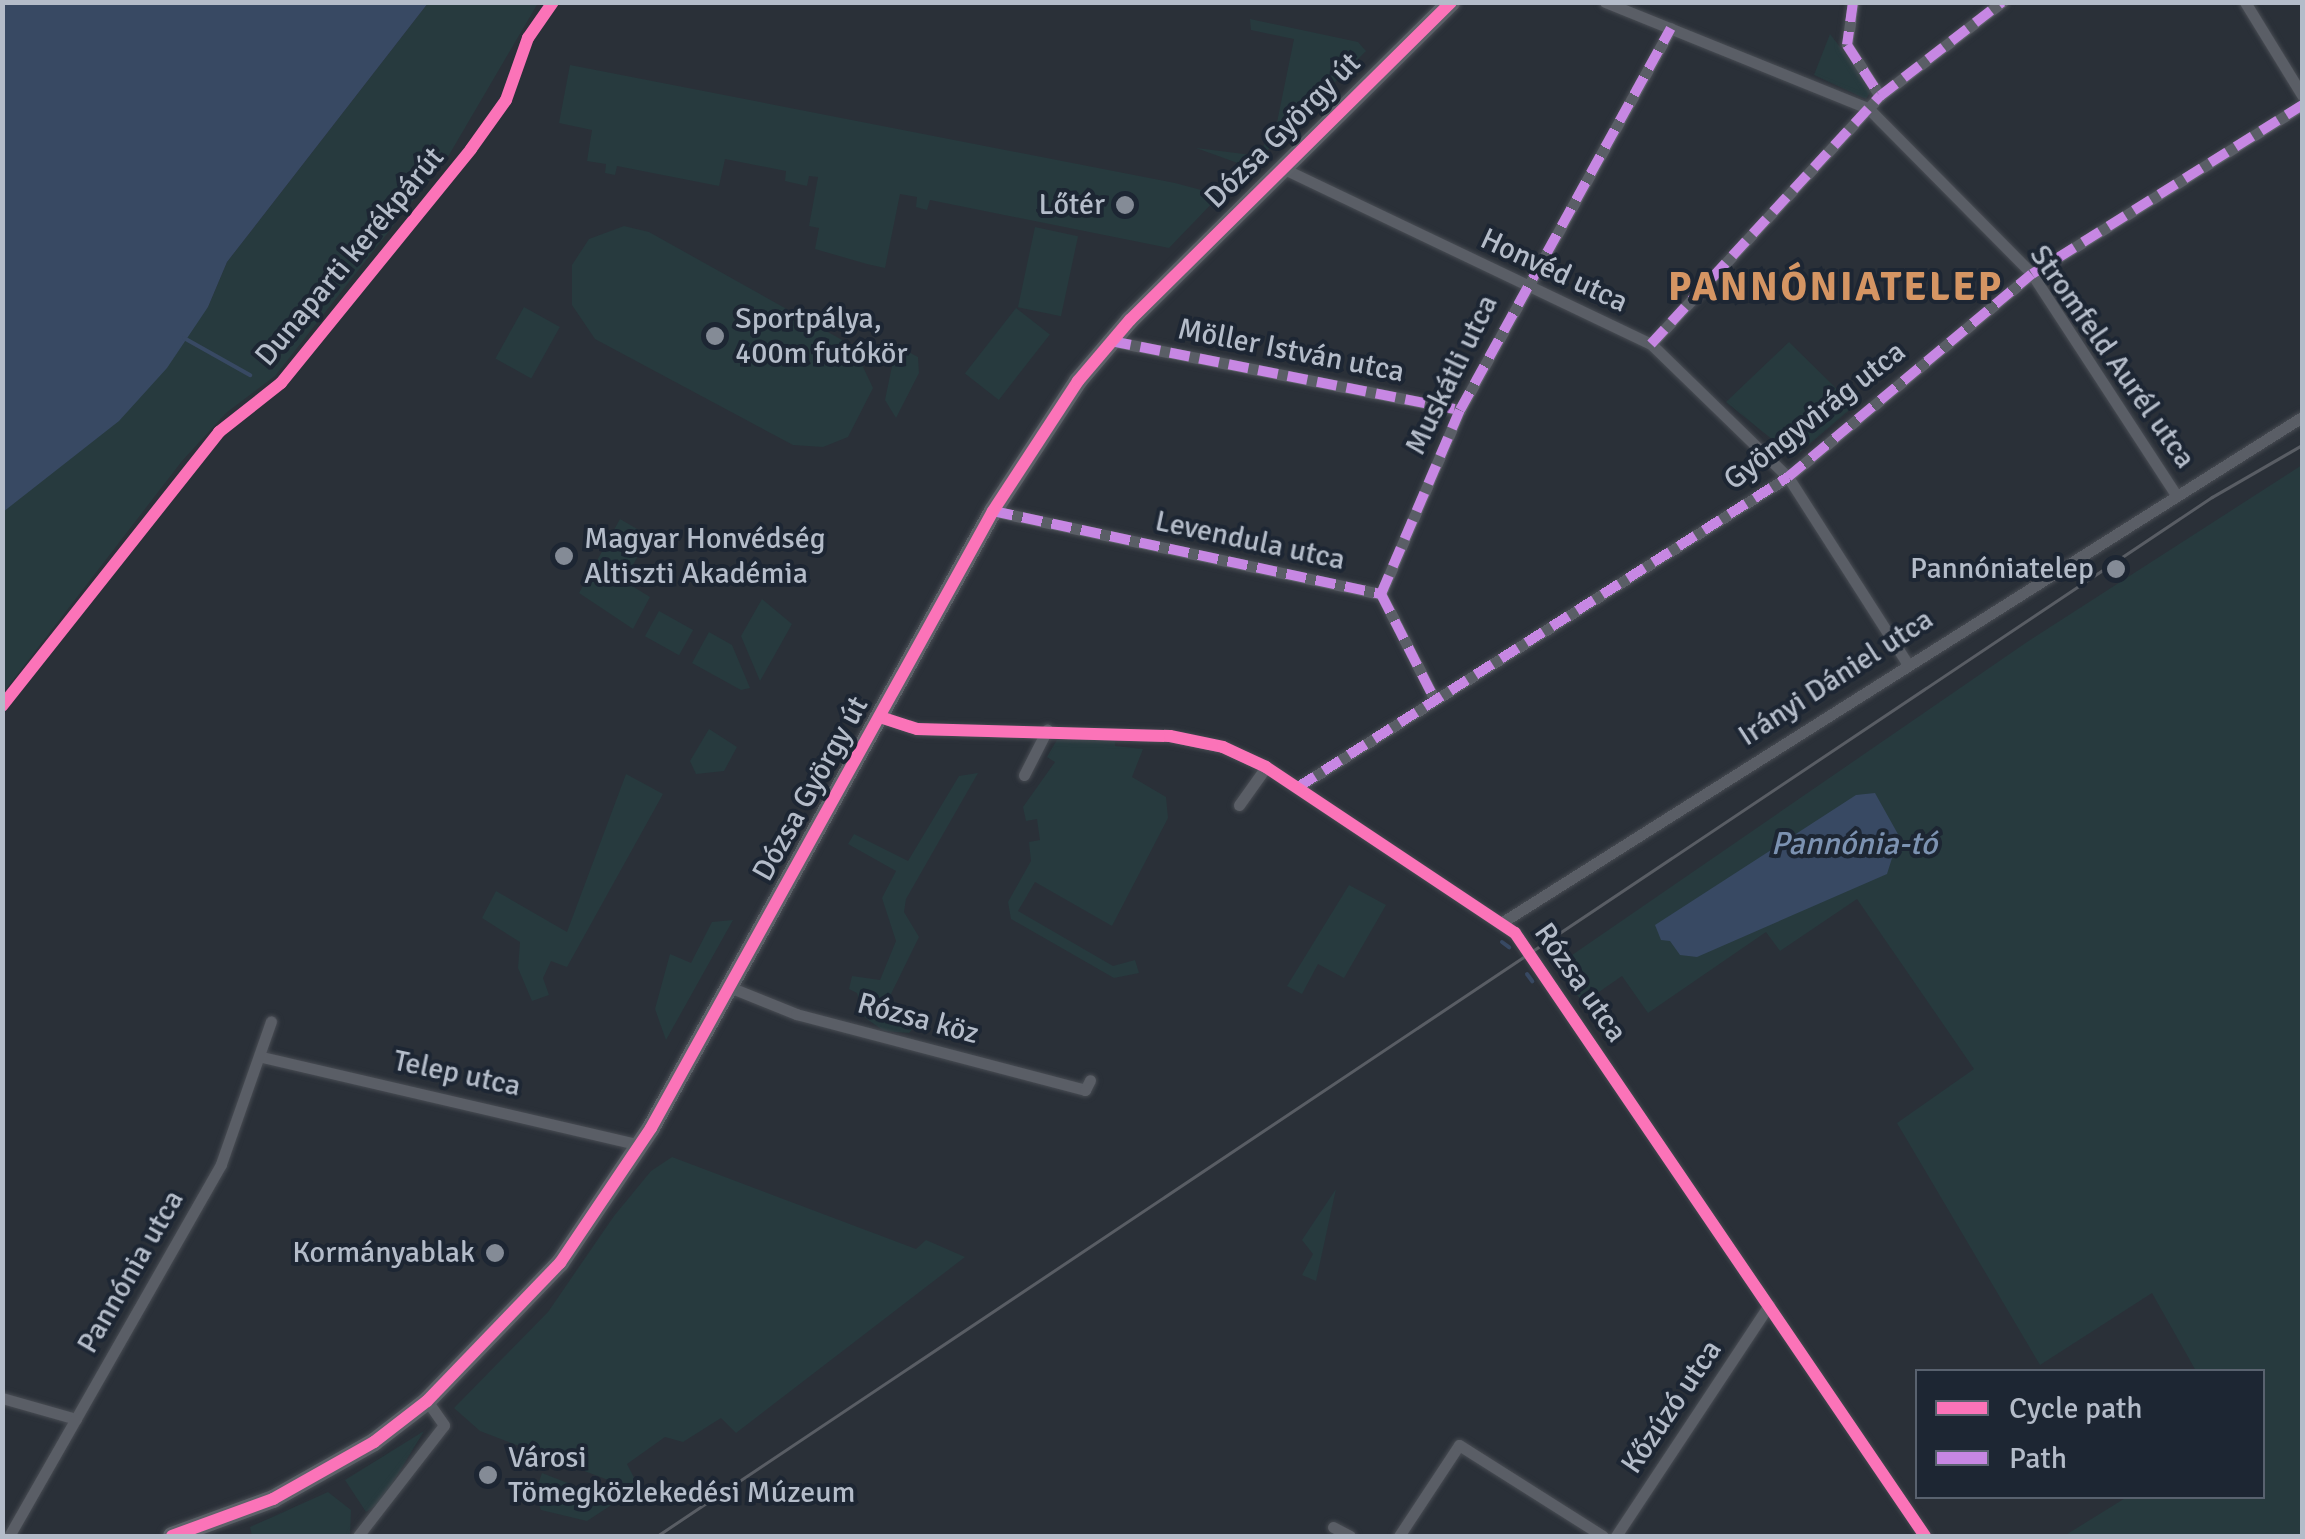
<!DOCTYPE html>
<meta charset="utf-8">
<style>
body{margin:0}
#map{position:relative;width:2305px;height:1539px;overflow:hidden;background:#2a3038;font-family:Signika,sans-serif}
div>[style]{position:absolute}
.green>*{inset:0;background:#273a3e;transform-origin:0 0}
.water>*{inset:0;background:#384963}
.stream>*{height:4px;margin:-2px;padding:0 2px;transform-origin:2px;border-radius:2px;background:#384963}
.roads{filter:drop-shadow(0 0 2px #484c53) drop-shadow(0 0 2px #484c53)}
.minor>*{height:11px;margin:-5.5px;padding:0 5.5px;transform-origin:5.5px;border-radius:5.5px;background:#5a5e66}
.primary>*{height:18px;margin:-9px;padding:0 9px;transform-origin:9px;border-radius:9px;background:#5c6168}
.tram>*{height:2.5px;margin:-1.25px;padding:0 1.25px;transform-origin:1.25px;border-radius:1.25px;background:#595d64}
.quiet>*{height:10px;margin-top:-5px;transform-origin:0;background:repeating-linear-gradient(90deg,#c787e3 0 20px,transparent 0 30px)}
.cycleway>*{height:12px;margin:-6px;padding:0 6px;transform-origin:6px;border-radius:6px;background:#fb73b8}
.dots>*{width:28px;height:28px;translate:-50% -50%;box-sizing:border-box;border:5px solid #1d2633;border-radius:50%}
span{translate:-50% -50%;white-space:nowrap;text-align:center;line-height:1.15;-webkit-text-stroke:8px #1d2633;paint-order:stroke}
.street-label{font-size:30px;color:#b4bcc9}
.poi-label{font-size:30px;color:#b4bcc9}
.right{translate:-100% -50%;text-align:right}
.left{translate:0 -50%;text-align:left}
.water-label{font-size:32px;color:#7c92b1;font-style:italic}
.district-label{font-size:40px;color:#d59563;font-weight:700;letter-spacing:2.5px}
.frame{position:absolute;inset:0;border:5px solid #b4bcc9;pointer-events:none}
.legend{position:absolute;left:1915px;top:1369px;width:350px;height:130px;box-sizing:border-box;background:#1d2633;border:2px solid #59626f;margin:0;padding:12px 18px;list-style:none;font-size:30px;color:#b4bcc9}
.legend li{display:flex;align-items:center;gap:20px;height:50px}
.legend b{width:50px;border:2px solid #59626f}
</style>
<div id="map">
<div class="green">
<i style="clip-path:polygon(428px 3px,538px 3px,449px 155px,275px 376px,226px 413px,182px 461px,3px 693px,2px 512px,208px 307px,227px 262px)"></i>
<i style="clip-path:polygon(1250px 19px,1358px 42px,1366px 51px,1253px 165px,1246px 166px,1196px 148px,1260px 156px,1267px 137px,1274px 137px,1294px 39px,1251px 30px)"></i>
<i style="clip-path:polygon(1830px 34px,1872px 89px,1866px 99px,1814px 75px)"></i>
<i style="clip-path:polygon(570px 65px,1175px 183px,1220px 195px,1169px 248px,930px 200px,927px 210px,916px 207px,917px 197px,900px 194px,885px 268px,867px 264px,815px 249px,819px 228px,809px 226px,818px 177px,809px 176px,807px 186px,785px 181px,786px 171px,725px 159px,719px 186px,617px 166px,615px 175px,605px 173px,606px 164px,587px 161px,592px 130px,559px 123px)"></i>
<i style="clip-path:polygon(624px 226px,649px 232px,853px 346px,873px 388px,848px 437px,823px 447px,793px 445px,595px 339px,572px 305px,572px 265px,589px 239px)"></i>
<i style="left:1035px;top:227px;width:44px;height:82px;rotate:12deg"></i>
<i style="left:524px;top:307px;width:41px;height:59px;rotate:29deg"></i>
<i style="left:1016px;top:308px;width:43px;height:83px;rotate:38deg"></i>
<i style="clip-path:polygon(884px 339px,918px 357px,919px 373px,896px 418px,885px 400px,892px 366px,880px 351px)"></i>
<i style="clip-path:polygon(1789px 342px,1854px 406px,1794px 457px,1726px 402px)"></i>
<i style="clip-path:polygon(2302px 465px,2302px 1536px,2064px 1536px,2127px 1497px,2262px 1496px,2262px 1372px,2196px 1371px,2152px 1293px,2040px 1365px,1897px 1123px,1974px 1069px,1857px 899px,1780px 951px,1766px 932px,1648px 1013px,1622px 976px,1583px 1003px,1556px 966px,2027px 642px)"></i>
<i style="clip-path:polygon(620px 519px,649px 536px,624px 581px,650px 597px,633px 629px,579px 593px)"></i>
<i style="clip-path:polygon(762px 599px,792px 624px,760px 681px,741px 636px)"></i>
<i style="left:659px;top:611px;width:39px;height:29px;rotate:29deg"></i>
<i style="clip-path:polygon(709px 632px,732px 645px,750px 688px,741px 690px,692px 663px)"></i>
<i style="clip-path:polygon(709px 729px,737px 747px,724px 771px,696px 774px,690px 761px)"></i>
<i style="clip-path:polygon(1058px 738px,1115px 739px,1115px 746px,1143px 749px,1132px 777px,1166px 797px,1168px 818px,1112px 926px,1035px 882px,1018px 911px,1113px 966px,1135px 960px,1139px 973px,1114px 978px,1011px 919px,1008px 902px,1031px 861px,1029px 842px,1040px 840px,1037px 819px,1026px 821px,1023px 807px,1055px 762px,1047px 757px)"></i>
<i style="clip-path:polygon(978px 773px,906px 899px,904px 912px,919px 937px,889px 998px,921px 1019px,909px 1033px,884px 1031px,864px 1017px,857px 993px,849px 989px,852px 976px,880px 980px,896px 941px,882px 898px,896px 871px,848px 844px,854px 834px,908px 861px,959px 776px)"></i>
<i style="clip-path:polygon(626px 774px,663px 794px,567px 967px,551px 961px,543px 978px,549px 995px,532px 1001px,518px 968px,520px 942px,482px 918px,496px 891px,567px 932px)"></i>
<i style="clip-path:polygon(1349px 885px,1386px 905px,1344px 978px,1318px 964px,1302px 994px,1287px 986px)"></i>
<i style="clip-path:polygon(733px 920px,666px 1040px,655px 1009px,670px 954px,691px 963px,712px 922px)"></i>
<i style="clip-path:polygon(672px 1157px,916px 1249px,926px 1240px,965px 1257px,736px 1433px,721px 1418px,683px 1442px,665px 1437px,627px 1464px,642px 1493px,480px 1431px,454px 1408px,548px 1312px,614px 1216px,651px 1171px)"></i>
<i style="clip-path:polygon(1336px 1189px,1316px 1281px,1302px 1275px,1313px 1254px,1302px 1240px)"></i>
<i style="clip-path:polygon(424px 1431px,381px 1502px,366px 1512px,345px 1480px)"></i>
<i style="clip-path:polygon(542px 1473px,616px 1502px,587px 1521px,541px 1510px,535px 1494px)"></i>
<i style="clip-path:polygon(328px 1492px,351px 1510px,350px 1536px,252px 1536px,250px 1527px)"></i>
</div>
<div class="water">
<i style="clip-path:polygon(3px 2px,428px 3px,227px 262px,208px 307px,167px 368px,119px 421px,3px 512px)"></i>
<i style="clip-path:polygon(1875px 793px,1899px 836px,1887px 874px,1697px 957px,1680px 955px,1670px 941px,1661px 940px,1655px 925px,1856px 795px)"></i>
</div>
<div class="stream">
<i style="left:184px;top:338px;width:76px;rotate:29.3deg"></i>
<i style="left:1502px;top:942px;width:9px;rotate:36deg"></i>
<i style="left:1527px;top:974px;width:9px;rotate:54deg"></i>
</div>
<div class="roads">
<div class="minor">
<i style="left:1605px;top:2px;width:284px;rotate:22deg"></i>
<i style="left:1868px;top:108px;width:233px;rotate:45.3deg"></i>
<i style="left:2032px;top:274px;width:264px;rotate:56.9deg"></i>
<i style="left:1853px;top:2px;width:43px;rotate:97.9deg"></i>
<i style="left:1847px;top:45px;width:61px;rotate:57.1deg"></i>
<i style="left:2245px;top:2px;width:109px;rotate:58.5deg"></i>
<i style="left:1282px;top:168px;width:409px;rotate:25.5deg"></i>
<i style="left:1651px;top:344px;width:191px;rotate:44.2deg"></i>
<i style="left:1788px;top:477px;width:221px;rotate:57.4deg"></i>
<i style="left:1111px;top:341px;width:356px;rotate:11.2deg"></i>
<i style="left:1651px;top:344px;width:338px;rotate:-47.3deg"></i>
<i style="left:1880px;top:96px;width:154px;rotate:-37.6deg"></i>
<i style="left:993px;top:511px;width:397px;rotate:12.1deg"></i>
<i style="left:1381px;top:594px;width:119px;rotate:63deg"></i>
<i style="left:1381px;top:594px;width:200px;rotate:-66.8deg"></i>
<i style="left:1460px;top:410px;width:436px;rotate:-61.1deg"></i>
<i style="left:880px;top:717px;width:39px;rotate:18deg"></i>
<i style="left:917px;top:729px;width:253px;rotate:1.6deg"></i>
<i style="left:1170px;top:736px;width:54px;rotate:11.7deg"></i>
<i style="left:1223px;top:747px;width:47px;rotate:24.9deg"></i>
<i style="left:1266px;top:767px;width:299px;rotate:33.7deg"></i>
<i style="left:1515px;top:933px;width:729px;rotate:55.79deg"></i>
<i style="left:1024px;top:775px;width:51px;rotate:-62.9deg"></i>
<i style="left:1298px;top:787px;width:580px;rotate:-32.32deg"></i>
<i style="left:1788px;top:477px;width:317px;rotate:-39.8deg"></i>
<i style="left:2032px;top:274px;width:319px;rotate:-32deg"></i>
<i style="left:1239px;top:805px;width:47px;rotate:-54.6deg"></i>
<i style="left:1501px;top:923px;width:947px;rotate:-32.28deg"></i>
<i style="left:729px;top:987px;width:72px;rotate:21.9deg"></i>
<i style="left:796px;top:1014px;width:299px;rotate:14.7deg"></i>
<i style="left:1085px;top:1090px;width:11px;rotate:-63deg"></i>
<i style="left:262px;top:1057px;width:388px;rotate:13.1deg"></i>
<i style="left:2px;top:1398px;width:77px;rotate:15.8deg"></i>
<i style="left:1333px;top:1527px;width:19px;rotate:28deg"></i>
<i style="left:9px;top:1536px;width:428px;rotate:-60.3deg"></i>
<i style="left:221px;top:1164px;width:151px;rotate:-70.7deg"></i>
<i style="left:358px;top:1536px;width:140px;rotate:-52.2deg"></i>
<i style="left:444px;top:1425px;width:29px;rotate:-125deg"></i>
<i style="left:1399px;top:1536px;width:109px;rotate:-56.6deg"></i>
<i style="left:1459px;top:1445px;width:170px;rotate:32.3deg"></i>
<i style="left:1616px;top:1536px;width:277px;rotate:-56.5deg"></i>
</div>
<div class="primary">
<i style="left:172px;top:1536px;width:108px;rotate:-20.1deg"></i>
<i style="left:273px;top:1499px;width:116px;rotate:-29.4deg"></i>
<i style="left:374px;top:1442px;width:67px;rotate:-37.7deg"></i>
<i style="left:427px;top:1401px;width:192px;rotate:-46.1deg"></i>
<i style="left:560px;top:1263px;width:163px;rotate:-56deg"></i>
<i style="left:651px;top:1128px;width:705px;rotate:-61deg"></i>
<i style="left:993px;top:511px;width:155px;rotate:-56.8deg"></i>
<i style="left:1078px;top:381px;width:80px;rotate:-49.6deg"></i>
<i style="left:1130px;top:320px;width:452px;rotate:-44.7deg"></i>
</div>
</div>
<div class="tram">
<i style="left:657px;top:1536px;width:1870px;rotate:-33.75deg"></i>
<i style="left:2212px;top:497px;width:104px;rotate:-30deg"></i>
</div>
<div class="quiet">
<i style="left:1853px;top:2px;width:43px;rotate:97.9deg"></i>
<i style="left:1847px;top:45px;width:61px;rotate:57.1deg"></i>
<i style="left:1111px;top:341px;width:356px;rotate:11.2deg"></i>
<i style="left:1651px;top:344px;width:338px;rotate:-47.3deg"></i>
<i style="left:1880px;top:96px;width:154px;rotate:-37.6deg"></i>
<i style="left:993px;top:511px;width:397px;rotate:12.1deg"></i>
<i style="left:1381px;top:594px;width:119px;rotate:63deg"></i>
<i style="left:1381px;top:594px;width:200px;rotate:-66.8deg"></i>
<i style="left:1460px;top:410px;width:436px;rotate:-61.1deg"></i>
<i style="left:1298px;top:787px;width:580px;rotate:-32.32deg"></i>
<i style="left:1788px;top:477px;width:317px;rotate:-39.8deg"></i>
<i style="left:2032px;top:274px;width:319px;rotate:-32deg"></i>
</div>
<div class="cycleway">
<i style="left:2px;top:706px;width:350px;rotate:-51.6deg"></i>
<i style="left:219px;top:432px;width:79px;rotate:-38.3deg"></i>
<i style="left:281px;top:383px;width:301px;rotate:-50.9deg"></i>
<i style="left:471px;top:149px;width:60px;rotate:-54.5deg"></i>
<i style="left:506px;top:100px;width:66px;rotate:-70.5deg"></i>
<i style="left:528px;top:38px;width:44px;rotate:-55.2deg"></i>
<i style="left:880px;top:717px;width:39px;rotate:18deg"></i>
<i style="left:917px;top:729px;width:253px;rotate:1.6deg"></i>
<i style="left:1170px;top:736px;width:54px;rotate:11.7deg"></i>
<i style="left:1223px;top:747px;width:47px;rotate:24.9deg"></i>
<i style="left:1266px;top:767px;width:299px;rotate:33.7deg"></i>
<i style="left:1515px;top:933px;width:729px;rotate:55.79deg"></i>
<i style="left:172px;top:1536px;width:108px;rotate:-20.1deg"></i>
<i style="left:273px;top:1499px;width:116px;rotate:-29.4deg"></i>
<i style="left:374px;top:1442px;width:67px;rotate:-37.7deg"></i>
<i style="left:427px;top:1401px;width:192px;rotate:-46.1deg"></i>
<i style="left:560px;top:1263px;width:163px;rotate:-56deg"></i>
<i style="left:651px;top:1128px;width:705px;rotate:-61deg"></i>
<i style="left:993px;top:511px;width:155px;rotate:-56.8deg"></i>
<i style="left:1078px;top:381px;width:80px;rotate:-49.6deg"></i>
<i style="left:1130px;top:320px;width:452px;rotate:-44.7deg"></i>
</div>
<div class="dots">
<i style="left:1125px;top:205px;background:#848b96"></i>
<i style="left:715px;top:336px;background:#848b96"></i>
<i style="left:564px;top:556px;background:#848b96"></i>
<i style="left:2116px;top:569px;background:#848b96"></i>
<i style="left:495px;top:1253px;background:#848b96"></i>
<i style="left:488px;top:1475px;background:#848b96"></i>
</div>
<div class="street-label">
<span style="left:1283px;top:131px;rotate:-45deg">Dózsa György út</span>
<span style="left:350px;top:257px;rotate:-50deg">Dunaparti kerékpárút</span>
<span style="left:1554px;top:271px;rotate:25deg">Honvéd utca</span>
<span style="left:1291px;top:351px;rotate:11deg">Möller István utca</span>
<span style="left:2112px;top:357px;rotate:55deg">Stromfeld Aurél utca</span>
<span style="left:1452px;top:375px;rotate:-64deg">Muskátli utca</span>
<span style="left:1815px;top:416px;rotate:-38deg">Gyöngyvirág utca</span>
<span style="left:1250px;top:541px;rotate:12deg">Levendula utca</span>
<span style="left:1836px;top:678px;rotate:-33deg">Irányi Dániel utca</span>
<span style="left:811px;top:789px;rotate:-61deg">Dózsa György út</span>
<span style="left:1580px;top:983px;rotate:55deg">Rózsa utca</span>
<span style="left:918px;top:1019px;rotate:15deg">Rózsa köz</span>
<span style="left:457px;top:1074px;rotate:12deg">Telep utca</span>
<span style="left:131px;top:1272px;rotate:-60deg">Pannónia utca</span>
<span style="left:1672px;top:1407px;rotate:-56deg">Kőzúzó utca</span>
</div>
<div class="poi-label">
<span class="right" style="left:1105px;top:205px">Lőtér</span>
<span class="left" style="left:735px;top:336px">Sportpálya,<br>400m futókör</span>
<span class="left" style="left:584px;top:556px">Magyar Honvédség<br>Altiszti Akadémia</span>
<span class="right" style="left:2094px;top:569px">Pannóniatelep</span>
<span class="right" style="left:475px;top:1253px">Kormányablak</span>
<span class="left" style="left:508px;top:1475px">Városi<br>Tömegközlekedési Múzeum</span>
</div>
<div class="water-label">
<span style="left:1854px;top:844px">Pannónia-tó</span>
</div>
<div class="district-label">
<span style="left:1836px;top:287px">PANNÓNIATELEP</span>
</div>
<div class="frame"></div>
<ul class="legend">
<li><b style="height:12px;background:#fb73b8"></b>Cycle path</li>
<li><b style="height:12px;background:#c787e3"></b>Path</li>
</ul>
</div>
